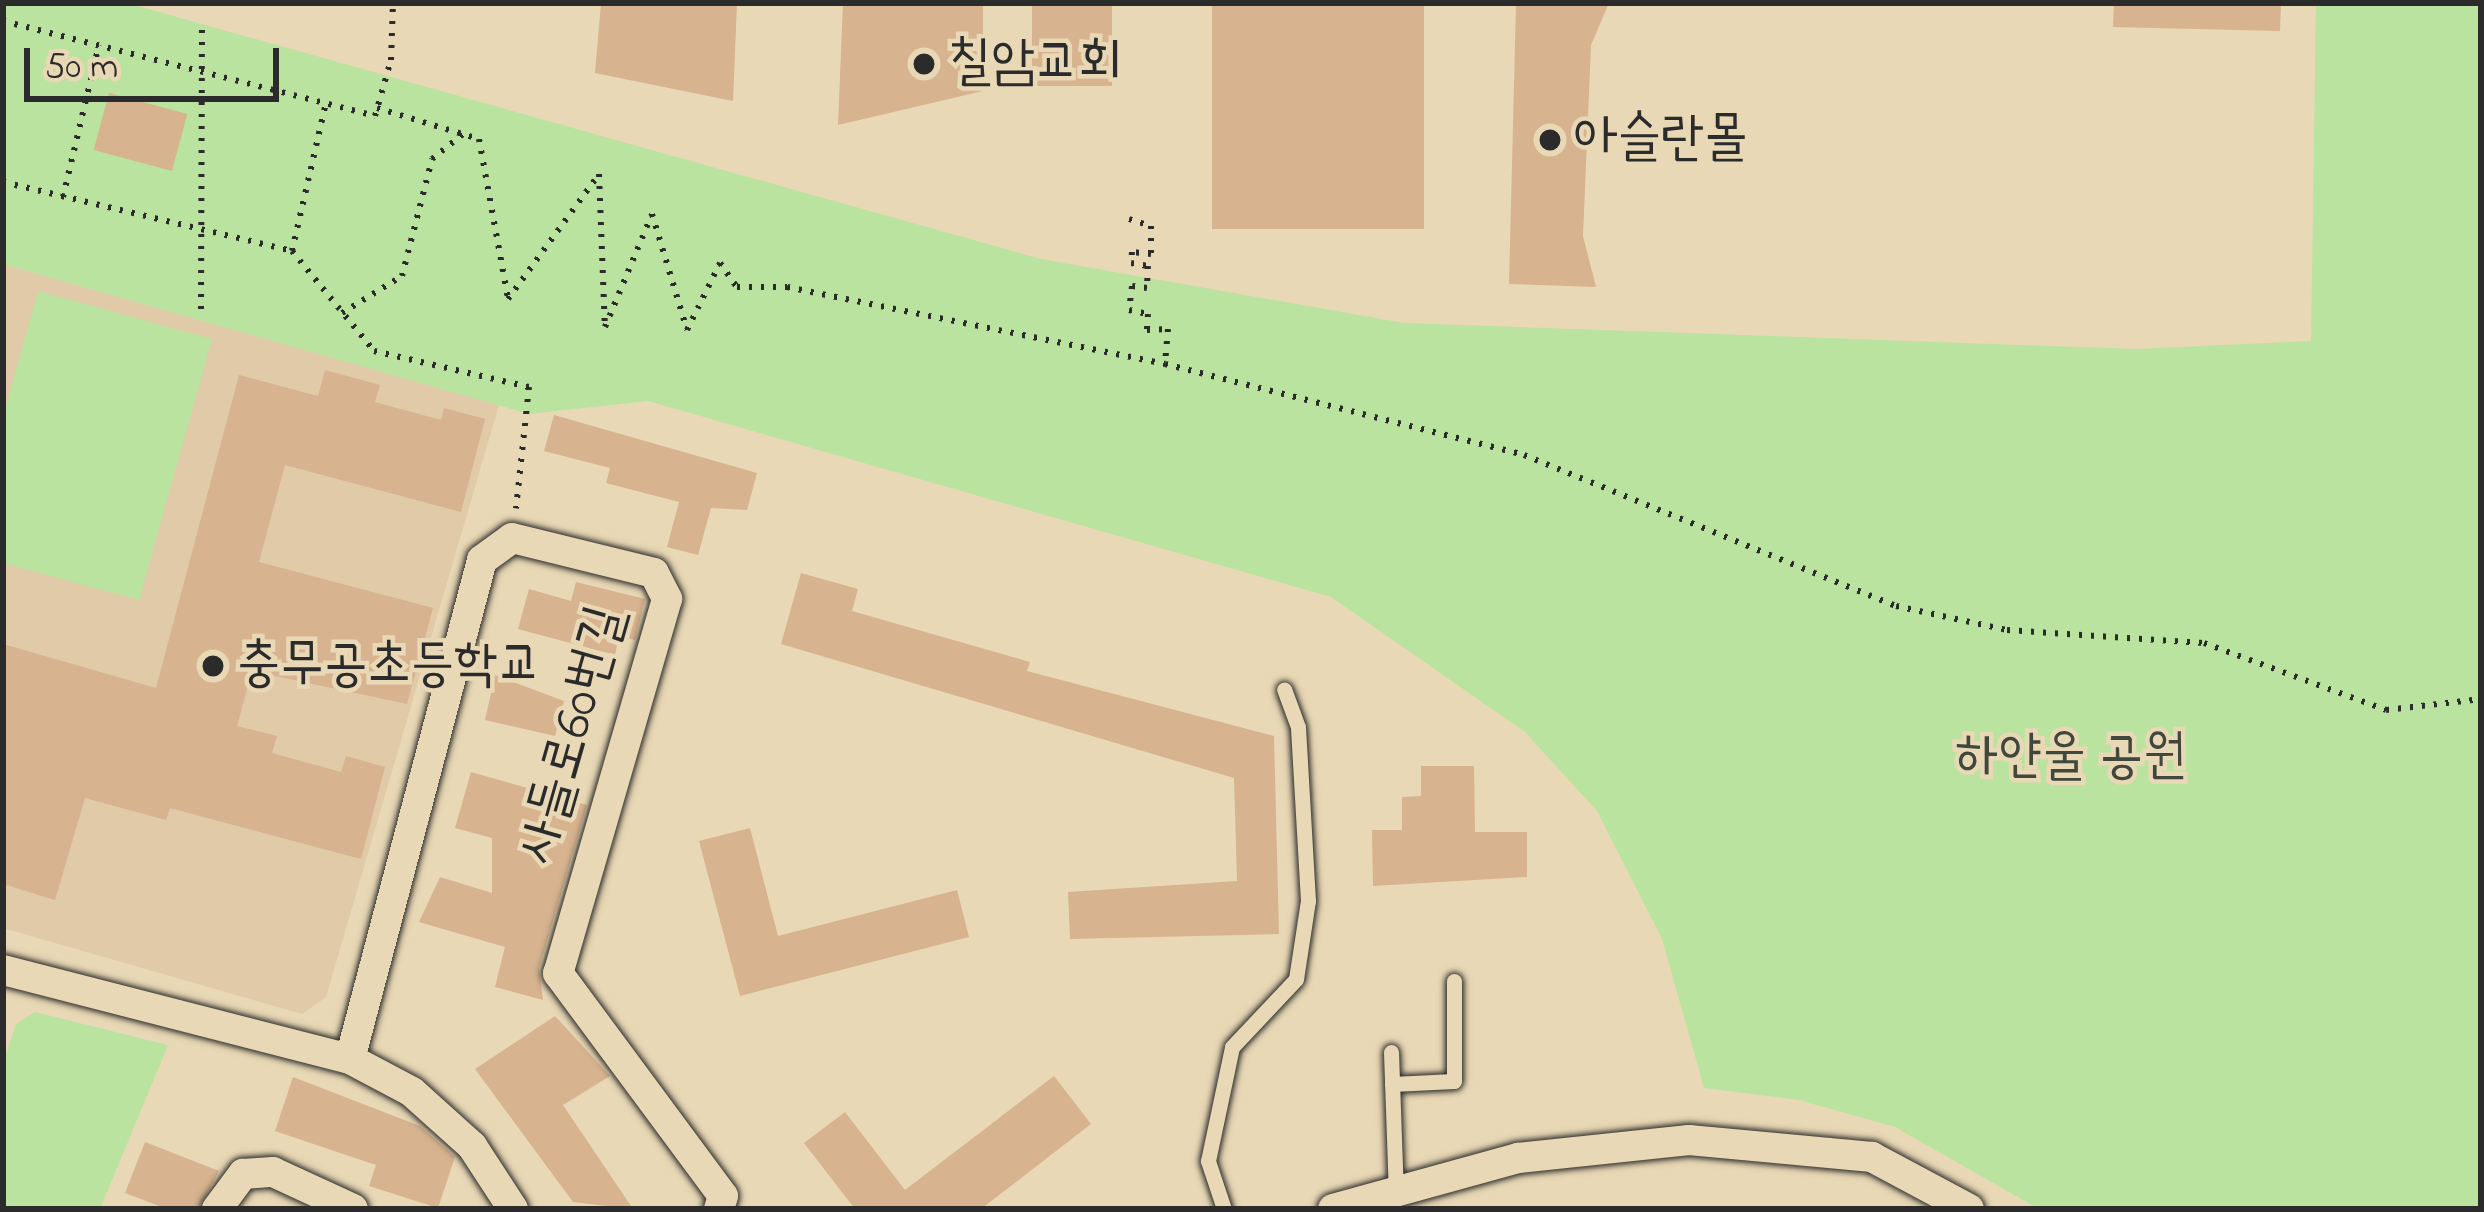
<!DOCTYPE html>
<meta charset="utf-8">
<style>
body{margin:0}
#map{position:relative;width:2484px;height:1212px;overflow:hidden;background:#e9d8b5;font-family:"Indie Flower","Poor Story",sans-serif}
div>[style]{position:absolute}
.built>*{inset:0;background:#e0caa7}
.green>*{inset:0;background:#bae39f}
.building>*{inset:0;background:#d7b38f;transform-origin:0 0}
.path>*{height:6px;margin-top:-3px;transform-origin:0;background:repeating-linear-gradient(90deg,#2b2b2b 0 3px,transparent 0 12px)}
.roads{filter:drop-shadow(0 0 3px #2b2b2b) drop-shadow(0 0 3px #2b2b2b)}
.lane>*{height:15px;margin:-7.5px;padding:0 7.5px;transform-origin:7.5px;border-radius:7.5px;background:#e9d8b5}
.street>*{height:30px;margin:-15px;padding:0 15px;transform-origin:15px;border-radius:15px;background:#e9d8b5}
.dots>*{width:33px;height:33px;translate:-50% -50%;box-sizing:border-box;border:6px solid #e9d8b5;border-radius:50%}
span{translate:-50% -50%;white-space:nowrap;text-align:center;line-height:1.15;-webkit-text-stroke:9px #e9d8b5;paint-order:stroke}
.poi-label{font-size:54px;color:#2b2b2b}
.left{translate:0 -50%;text-align:left}
.street-label{font-size:54px;color:#2b2b2b}
.park-label{font-size:54px;color:#40473c}
.frame{position:absolute;inset:0;border:6px solid #2b2b2b;pointer-events:none}
.scale{position:absolute;left:24px;top:48px;width:255px;height:54px;box-sizing:border-box;border:6px solid #2b2b2b;border-top:0;padding-left:15px;font-size:36px;line-height:42px;white-space:nowrap;color:#2b2b2b;-webkit-text-stroke:9px #e9d8b5;paint-order:stroke}
</style>
<div id="map">
<div class="built">
<i style="clip-path:polygon(3px 264px,499px 405px,326px 997px,302px 1014px,3px 928px)"></i>
</div>
<div class="green">
<i style="clip-path:polygon(3px 3px,127px 3px,1041px 259px,1404px 323px,2136px 349px,2311px 341px,2316px 3px,2481px 3px,2481px 1209px,2039px 1209px,1895px 1127px,1799px 1100px,1704px 1088px,1662px 939px,1597px 811px,1525px 732px,1331px 597px,648px 401px,529px 414px,3px 264px)"></i>
<i style="clip-path:polygon(38px 291px,212px 339px,139px 600px,3px 563px,3px 417px)"></i>
<i style="clip-path:polygon(35px 1012px,168px 1045px,100px 1209px,3px 1209px,3px 1063px,16px 1024px)"></i>
</div>
<div class="building">
<i style="clip-path:polygon(601px 3px,737px 3px,733px 101px,595px 73px)"></i>
<i style="clip-path:polygon(843px 3px,983px 3px,983px 91px,838px 125px)"></i>
<i style="left:1032px;top:3px;width:80px;height:83px"></i>
<i style="left:1212px;top:3px;width:212px;height:226px"></i>
<i style="clip-path:polygon(1516px 3px,1609px 3px,1591px 45px,1583px 236px,1596px 287px,1509px 284px)"></i>
<i style="clip-path:polygon(2114px 3px,2281px 3px,2280px 31px,2113px 27px)"></i>
<i style="left:109px;top:93px;width:81px;height:59px;rotate:15deg"></i>
<i style="clip-path:polygon(325px 370px,380px 385px,375px 402px,441px 420px,444px 408px,485px 419px,461px 512px,285px 465px,259px 562px,433px 608px,407px 704px,252px 671px,237px 726px,277px 736px,272px 753px,341px 772px,346px 756px,385px 767px,361px 859px,170px 808px,166px 820px,85px 798px,55px 900px,3px 884px,3px 644px,156px 688px,239px 375px,318px 396px)"></i>
<i style="clip-path:polygon(554px 415px,757px 473px,747px 510px,711px 508px,698px 555px,667px 547px,679px 502px,606px 483px,610px 468px,544px 451px)"></i>
<i style="clip-path:polygon(801px 573px,858px 589px,852px 611px,1030px 662px,1027px 671px,1274px 736px,1279px 934px,1070px 939px,1068px 892px,1237px 881px,1234px 778px,781px 644px)"></i>
<i style="clip-path:polygon(576px 582px,645px 599px,635px 640px,619px 636px,615px 655px,518px 629px,529px 589px,571px 601px)"></i>
<i style="clip-path:polygon(495px 675px,564px 701px,555px 736px,485px 720px)"></i>
<i style="clip-path:polygon(1421px 766px,1474px 766px,1475px 832px,1527px 832px,1527px 877px,1373px 886px,1372px 830px,1402px 830px,1402px 797px,1421px 796px)"></i>
<i style="clip-path:polygon(471px 772px,587px 805px,539px 968px,543px 1000px,495px 987px,505px 947px,419px 922px,440px 877px,492px 893px,492px 838px,455px 828px)"></i>
<i style="clip-path:polygon(750px 828px,778px 936px,957px 890px,969px 937px,740px 996px,699px 841px)"></i>
<i style="clip-path:polygon(555px 1016px,610px 1076px,563px 1105px,633px 1209px,573px 1202px,475px 1069px)"></i>
<i style="clip-path:polygon(1054px 1076px,1091px 1124px,981px 1209px,855px 1209px,804px 1143px,845px 1112px,905px 1190px)"></i>
<i style="clip-path:polygon(293px 1077px,420px 1126px,455px 1157px,438px 1208px,369px 1186px,376px 1165px,275px 1131px)"></i>
<i style="clip-path:polygon(145px 1142px,219px 1171px,198px 1209px,167px 1209px,125px 1193px)"></i>
</div>
<div class="path">
<i style="left:3px;top:21px;width:384px;rotate:14.3deg"></i>
<i style="left:375px;top:116px;width:58px;rotate:-74.1deg"></i>
<i style="left:391px;top:60px;width:57px;rotate:-88deg"></i>
<i style="left:377px;top:108px;width:107px;rotate:16.9deg"></i>
<i style="left:479px;top:139px;width:163px;rotate:79.7deg"></i>
<i style="left:508px;top:299px;width:155px;rotate:-53.9deg"></i>
<i style="left:599px;top:174px;width:153px;rotate:87.8deg"></i>
<i style="left:605px;top:327px;width:122px;rotate:-67.4deg"></i>
<i style="left:652px;top:214px;width:121px;rotate:73.2deg"></i>
<i style="left:687px;top:330px;width:75px;rotate:-63.8deg"></i>
<i style="left:720px;top:263px;width:29px;rotate:55deg"></i>
<i style="left:737px;top:287px;width:50px"></i>
<i style="left:787px;top:287px;width:386px;rotate:11.5deg"></i>
<i style="left:1165px;top:364px;width:370px;rotate:14.2deg"></i>
<i style="left:1524px;top:455px;width:401px;rotate:22.1deg"></i>
<i style="left:1896px;top:606px;width:114px;rotate:12.2deg"></i>
<i style="left:2007px;top:630px;width:197px;rotate:3.8deg"></i>
<i style="left:2204px;top:643px;width:194px;rotate:20.2deg"></i>
<i style="left:2386px;top:710px;width:96px;rotate:-6.6deg"></i>
<i style="left:3px;top:182px;width:297px;rotate:13.4deg"></i>
<i style="left:292px;top:251px;width:152px;rotate:-77.1deg"></i>
<i style="left:63px;top:197px;width:156px;rotate:-76.7deg"></i>
<i style="left:1129px;top:219px;width:23px;rotate:18deg"></i>
<i style="left:1151px;top:226px;width:28px;rotate:90deg"></i>
<i style="left:1151px;top:254px;width:19px;rotate:-174deg"></i>
<i style="left:1132px;top:252px;width:11px;rotate:95deg"></i>
<i style="left:1131px;top:263px;width:17px;rotate:10deg"></i>
<i style="left:1148px;top:266px;width:22px;rotate:93deg"></i>
<i style="left:1147px;top:288px;width:15px;rotate:-172deg"></i>
<i style="left:1132px;top:286px;width:24px;rotate:97deg"></i>
<i style="left:1129px;top:310px;width:19px;rotate:12deg"></i>
<i style="left:1148px;top:314px;width:16px;rotate:94deg"></i>
<i style="left:1147px;top:330px;width:21px;rotate:-3deg"></i>
<i style="left:1168px;top:329px;width:35px;rotate:95deg"></i>
<i style="left:292px;top:251px;width:129px;rotate:50.6deg"></i>
<i style="left:374px;top:351px;width:159px;rotate:13.1deg"></i>
<i style="left:529px;top:387px;width:122px;rotate:96.1deg"></i>
<i style="left:201px;top:309px;width:285px;rotate:-89.8deg"></i>
<i style="left:342px;top:313px;width:70px;rotate:-31.7deg"></i>
<i style="left:402px;top:276px;width:121px;rotate:-75.6deg"></i>
<i style="left:432px;top:159px;width:40px;rotate:-39deg"></i>
</div>
<div class="roads">
<div class="lane">
<i style="left:1391px;top:1052px;width:140px;rotate:88deg"></i>
<i style="left:1392px;top:1084px;width:62px;rotate:-2.8deg"></i>
<i style="left:1454px;top:1081px;width:100px;rotate:-90deg"></i>
<i style="left:1224px;top:1209px;width:51px;rotate:-108.4deg"></i>
<i style="left:1208px;top:1161px;width:116px;rotate:-78.1deg"></i>
<i style="left:1232px;top:1047px;width:93px;rotate:-46.7deg"></i>
<i style="left:1296px;top:979px;width:79px;rotate:-81.3deg"></i>
<i style="left:1308px;top:901px;width:174px;rotate:-93.3deg"></i>
<i style="left:1298px;top:727px;width:40px;rotate:-110.2deg"></i>
</div>
<div class="street">
<i style="left:3px;top:970px;width:358px;rotate:14.4deg"></i>
<i style="left:350px;top:1059px;width:70px;rotate:28deg"></i>
<i style="left:412px;top:1092px;width:81px;rotate:42deg"></i>
<i style="left:472px;top:1146px;width:75px;rotate:56.9deg"></i>
<i style="left:350px;top:1059px;width:516px;rotate:-75.18deg"></i>
<i style="left:482px;top:560px;width:37px;rotate:-36deg"></i>
<i style="left:512px;top:538px;width:146px;rotate:13.8deg"></i>
<i style="left:654px;top:573px;width:29px;rotate:63deg"></i>
<i style="left:667px;top:599px;width:390px;rotate:106.2deg"></i>
<i style="left:558px;top:973px;width:277px;rotate:53.5deg"></i>
<i style="left:723px;top:1196px;width:14px;rotate:107deg"></i>
<i style="left:217px;top:1209px;width:44px;rotate:-53.4deg"></i>
<i style="left:243px;top:1174px;width:30px;rotate:-4deg"></i>
<i style="left:273px;top:1172px;width:88px;rotate:24.8deg"></i>
<i style="left:1333px;top:1209px;width:192px;rotate:-15.4deg"></i>
<i style="left:1518px;top:1158px;width:172px;rotate:-6deg"></i>
<i style="left:1689px;top:1140px;width:184px;rotate:5.3deg"></i>
<i style="left:1872px;top:1157px;width:110px;rotate:28.2deg"></i>
</div>
</div>
<div class="dots">
<i style="left:924px;top:64px;background:#2b2b2b"></i>
<i style="left:1550px;top:140px;background:#2b2b2b"></i>
<i style="left:213px;top:666px;background:#2b2b2b"></i>
</div>
<div class="poi-label">
<span class="left" style="left:948px;top:64px">칠암교회</span>
<span class="left" style="left:1574px;top:140px">아슬란몰</span>
<span class="left" style="left:237px;top:666px">충무공초등학교</span>
</div>
<div class="street-label">
<span style="left:573px;top:735px;rotate:-74deg">사들로60번길</span>
</div>
<div class="park-label">
<span style="left:2071px;top:758px">하얀울 공원</span>
</div>
<div class="frame"></div>
<div class="scale">50 m</div>
</div>
